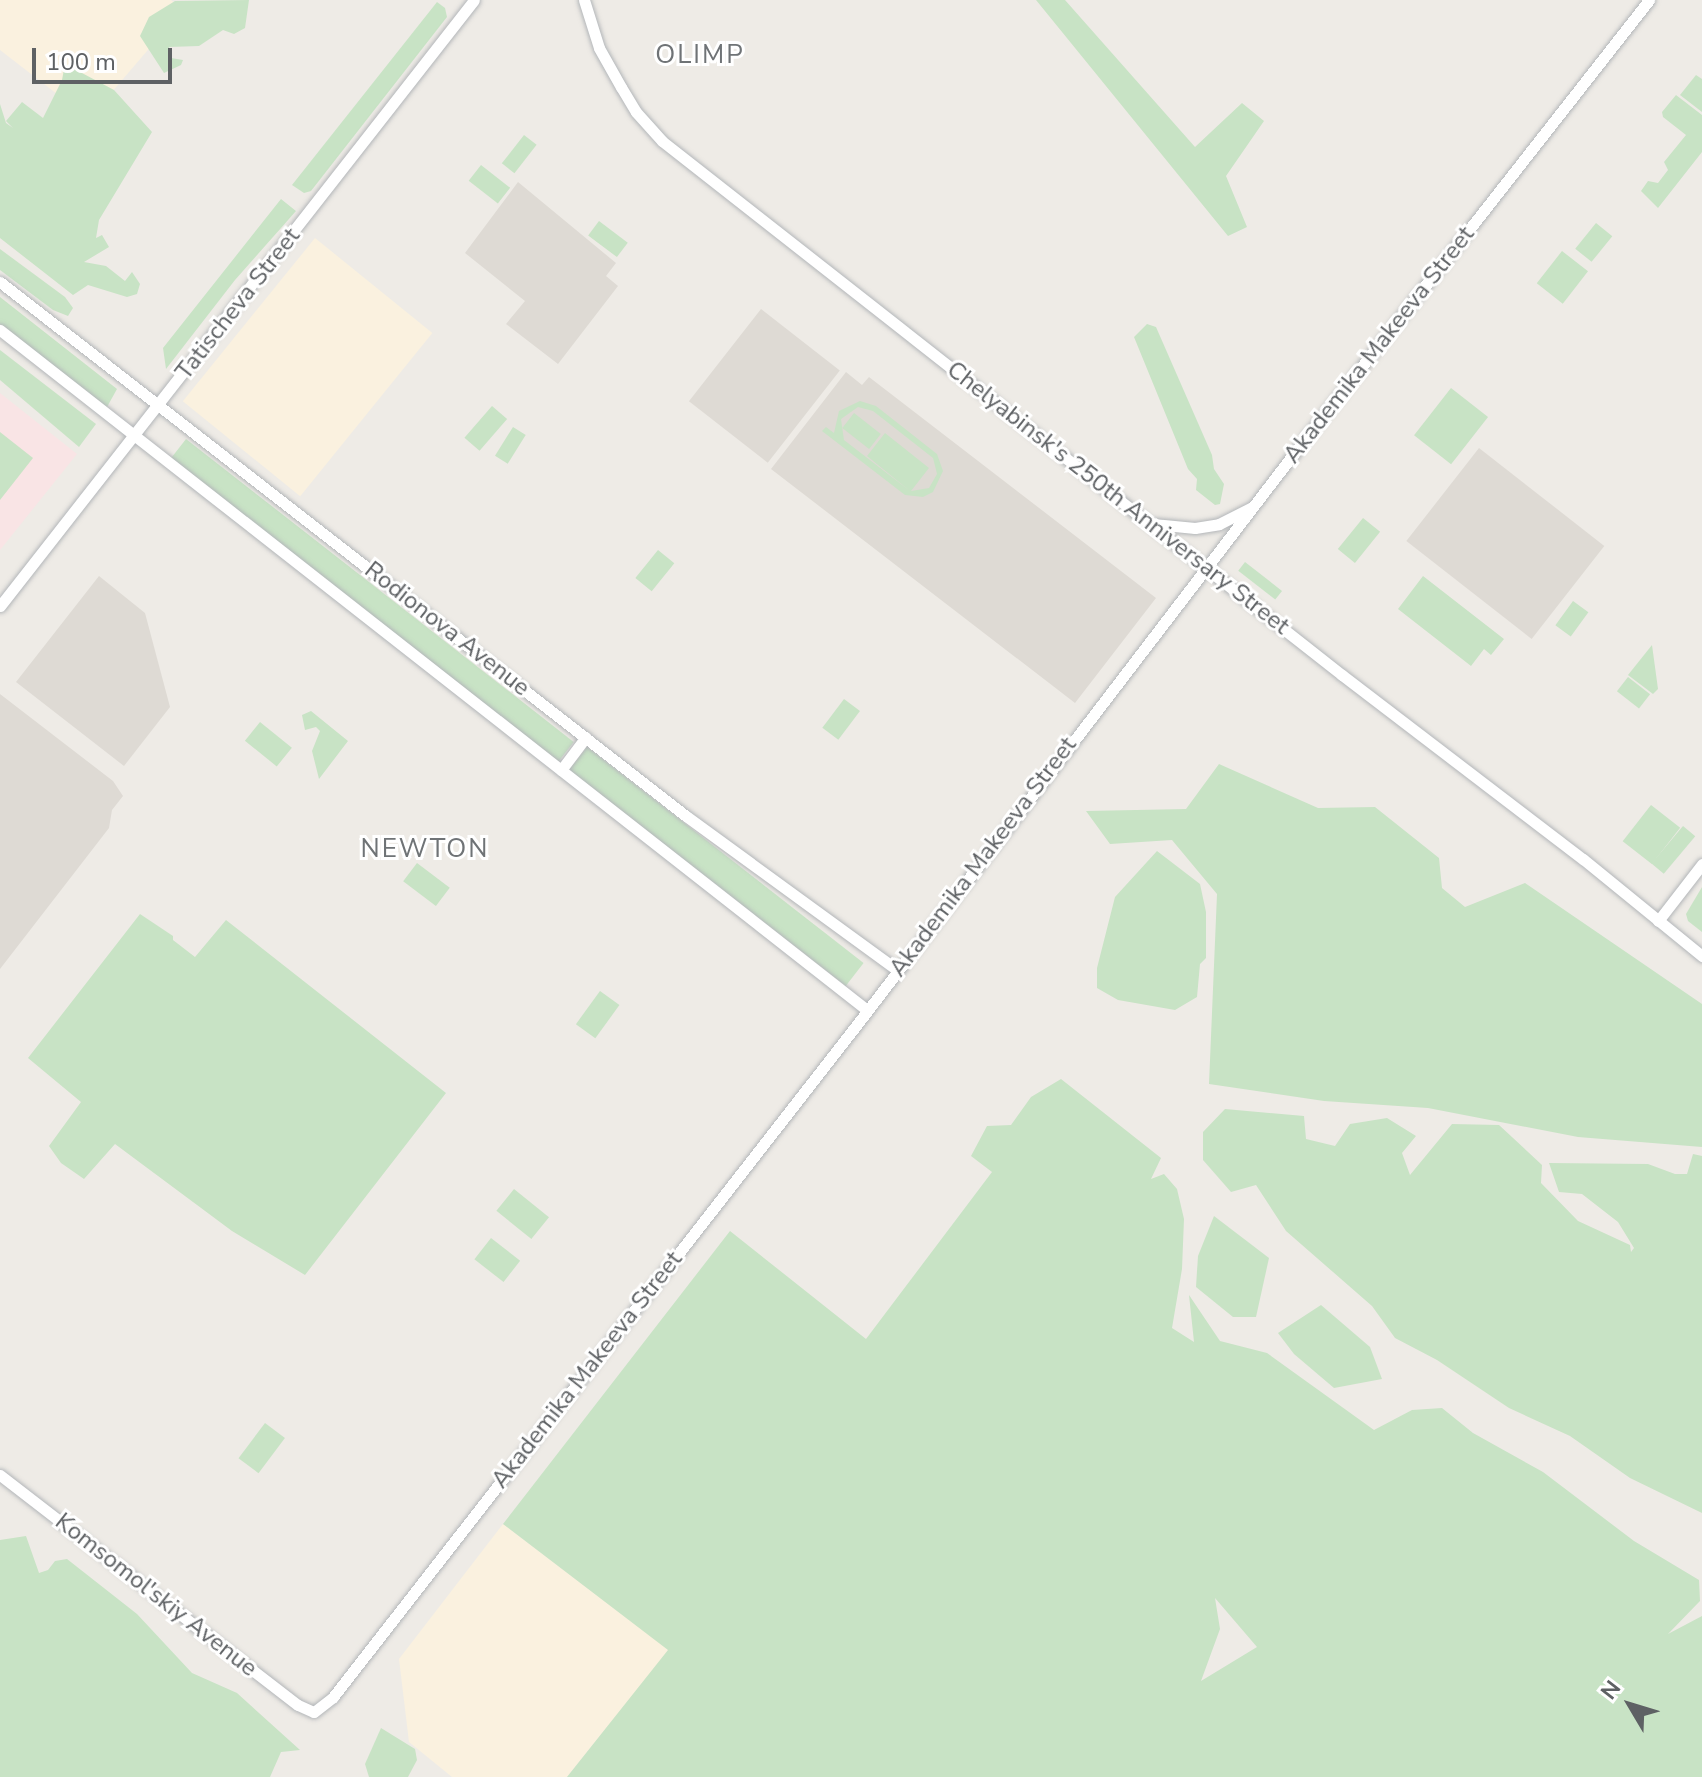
<!DOCTYPE html>
<style>
body{margin:0}
#map{position:relative;width:1702px;height:1777px;overflow:hidden;background:#eeebe6;font-family:"Nunito Sans",sans-serif}
div>[style]{position:absolute}
.commercial>*{inset:0;background:#faf1df;transform-origin:0 0}
.education>*{inset:0;background:#dedad4;transform-origin:0 0}
.medical>*{inset:0;background:#f9e4e5}
.green>*{inset:0;background:#c8e3c5;transform-origin:0 0}
.roads{filter:drop-shadow(0 0 2px #b3b6b9) drop-shadow(0 0 2px #b3b6b9)}
.minor>*{height:11px;margin:-5.5px;padding:0 5.5px;transform-origin:5.5px;border-radius:5.5px;background:#fff}
span{translate:-50% -50%;white-space:nowrap;text-align:center;line-height:1.15;-webkit-text-stroke:6px #fff;paint-order:stroke}
.street-label{font-size:24px;color:#5e6164}
.neighbourhood-label{font-size:26px;color:#6f7376;letter-spacing:2px}
.north{position:absolute;left:1590px;top:1665px;width:80px;height:80px;-webkit-text-stroke:6px #fff;paint-order:stroke;rotate:308deg;font-size:22px;font-weight:700;line-height:32px;text-align:center;color:#5e6164}
.north::after{content:'';display:block;margin:auto;width:28px;height:36px;background:#5e6164;clip-path:polygon(50% 0,100% 100%,50% 72%,0 100%)}
.scale{position:absolute;left:32px;top:48px;width:140px;height:36px;box-sizing:border-box;border:4px solid #5e6164;border-top:0;padding-left:10px;font-size:24px;line-height:28px;white-space:nowrap;color:#5e6164;-webkit-text-stroke:6px #fff;paint-order:stroke}
</style>
<div id="map">
<div class="commercial">
<i style="clip-path:polygon(0 0,171px 0,183px 9px,105px 100px,66px 101px,0 50px)"></i>
<i style="left:315px;top:238px;width:151px;height:210px;rotate:39deg"></i>
<i style="clip-path:polygon(503px 1524px,669px 1650px,567px 1777px,452px 1777px,409px 1742px,399px 1659px)"></i>
</div>
<div class="education">
<i style="clip-path:polygon(518px 182px,616px 263px,606px 276px,618px 286px,558px 364px,506px 324px,525px 301px,465px 253px)"></i>
<i style="left:761px;top:309px;width:100px;height:117px;rotate:38deg"></i>
<i style="clip-path:polygon(846px 372px,862px 385px,869px 377px,1156px 598px,1075px 703px,771px 469px)"></i>
<i style="left:1479px;top:448px;width:159px;height:118px;rotate:38deg"></i>
<i style="clip-path:polygon(99px 576px,145px 613px,170px 707px,124px 766px,16px 682px)"></i>
<i style="clip-path:polygon(0 694px,113px 781px,123px 796px,112px 810px,109px 828px,0 969px)"></i>
</div>
<div class="medical">
<i style="clip-path:polygon(0 393px,77px 454px,0 550px)"></i>
</div>
<div class="green">
<i style="clip-path:polygon(249px 0,245px 28px,234px 34px,223px 30px,199px 46px,169px 47px,171px 58px,183px 60px,181px 65px,164px 73px,140px 36px,149px 17px,175px 1px)"></i>
<i style="clip-path:polygon(1036px 0,1065px 0,1195px 147px,1242px 103px,1264px 121px,1226px 176px,1247px 227px,1228px 236px)"></i>
<i style="clip-path:polygon(437px 2px,445px 8px,447px 17px,311px 191px,304px 193px,292px 185px)"></i>
<i style="clip-path:polygon(65px 64px,114px 90px,152px 132px,99px 220px,96px 238px,102px 235px,109px 247px,84px 262px,106px 266px,125px 281px,132px 272px,140px 284px,137px 294px,127px 297px,88px 285px,73px 295px,0 238px,0 104px,6px 123px,13px 128px,6px 121px,22px 102px,43px 118px,62px 80px)"></i>
<i style="clip-path:polygon(1696px 75px,1702px 79px,1702px 112px,1680px 95px)"></i>
<i style="clip-path:polygon(1676px 95px,1702px 115px,1702px 152px,1658px 208px,1641px 191px,1648px 181px,1658px 183px,1668px 170px,1664px 162px,1686px 135px,1663px 117px,1662px 112px)"></i>
<i style="left:524px;top:135px;width:16px;height:36px;rotate:38deg"></i>
<i style="left:481px;top:165px;width:37px;height:20px;rotate:38deg"></i>
<i style="clip-path:polygon(281px 199px,296px 211px,235px 280px,166px 369px,163px 348px)"></i>
<i style="left:599px;top:221px;width:36px;height:18px;rotate:37deg"></i>
<i style="left:1596px;top:223px;width:21px;height:33px;rotate:39deg"></i>
<i style="clip-path:polygon(0 249px,65px 297px,73px 308px,68px 316px,53px 310px,0 270px)"></i>
<i style="left:1562px;top:251px;width:33px;height:41px;rotate:38deg"></i>
<i style="clip-path:polygon(0 297px,117px 389px,107px 407px,0 324px)"></i>
<i style="clip-path:polygon(1147px 324px,1156px 327px,1212px 455px,1214px 469px,1224px 484px,1220px 504px,1215px 505px,1196px 490px,1197px 479px,1188px 469px,1134px 337px)"></i>
<i style="clip-path:polygon(0 350px,96px 424px,79px 447px,0 380px)"></i>
<i style="left:1451px;top:388px;width:47px;height:60px;rotate:38deg"></i>
<i style="clip-path:polygon(evenodd,860px 401px,876px 406px,937px 454px,943px 471px,933px 492px,923px 497px,905px 495px,822px 431px,826px 427px,834px 433px,839px 411px,860px 401px,858px 407px,873px 411px,933px 458px,937px 474px,929px 488px,911px 491px,929px 468px,885px 433px,867px 456px,910px 491px,844px 440px,841px 419px,858px 407px)"></i>
<i style="left:492px;top:406px;width:20px;height:42px;rotate:41deg"></i>
<i style="left:854px;top:413px;width:34px;height:19px;rotate:38deg"></i>
<i style="left:513px;top:427px;width:15px;height:34px;rotate:32deg"></i>
<i style="clip-path:polygon(0 432px,33px 458px,0 500px)"></i>
<i style="left:186px;top:439px;width:492px;height:26px;rotate:38deg"></i>
<i style="left:1363px;top:518px;width:22px;height:40px;rotate:39deg"></i>
<i style="left:658px;top:550px;width:21px;height:36px;rotate:39deg"></i>
<i style="left:1245px;top:562px;width:47px;height:11px;rotate:38deg"></i>
<i style="clip-path:polygon(1423px 576px,1504px 639px,1491px 655px,1484px 649px,1471px 666px,1398px 609px)"></i>
<i style="left:1573px;top:601px;width:19px;height:30px;rotate:36deg"></i>
<i style="clip-path:polygon(1652px 645px,1658px 689px,1653px 694px,1628px 675px)"></i>
<i style="left:1628px;top:677px;width:28px;height:18px;rotate:38deg"></i>
<i style="left:844px;top:699px;width:20px;height:36px;rotate:37deg"></i>
<i style="clip-path:polygon(311px 711px,348px 741px,319px 779px,312px 751px,320px 731px,316px 727px,305px 730px,302px 715px)"></i>
<i style="left:260px;top:722px;width:41px;height:24px;rotate:39deg"></i>
<i style="left:587px;top:747px;width:351px;height:29px;rotate:38deg"></i>
<i style="clip-path:polygon(1219px 764px,1318px 808px,1375px 807px,1439px 858px,1442px 888px,1465px 907px,1525px 883px,1702px 1004px,1702px 1147px,1578px 1137px,1428px 1108px,1324px 1101px,1209px 1084px,1217px 894px,1172px 840px,1110px 844px,1086px 811px,1186px 809px)"></i>
<i style="left:1651px;top:805px;width:37px;height:46px;rotate:38deg"></i>
<i style="left:1683px;top:826px;width:16px;height:49px;rotate:40deg"></i>
<i style="clip-path:polygon(1157px 851px,1200px 884px,1206px 912px,1206px 958px,1200px 964px,1197px 997px,1175px 1010px,1118px 1000px,1097px 988px,1097px 968px,1115px 897px)"></i>
<i style="left:417px;top:863px;width:41px;height:23px;rotate:37deg"></i>
<i style="clip-path:polygon(1702px 887px,1702px 932px,1688px 921px,1686px 914px)"></i>
<i style="clip-path:polygon(140px 914px,173px 936px,173px 940px,195px 957px,226px 920px,446px 1093px,305px 1275px,232px 1231px,115px 1144px,84px 1179px,61px 1163px,49px 1146px,81px 1102px,28px 1058px)"></i>
<i style="left:600px;top:991px;width:24px;height:41px;rotate:36deg"></i>
<i style="clip-path:polygon(evenodd,1061px 1079px,1161px 1158px,1151px 1179px,1164px 1174px,1177px 1189px,1184px 1219px,1182px 1269px,1172px 1328px,1194px 1342px,1189px 1295px,1220px 1341px,1267px 1353px,1374px 1430px,1412px 1410px,1442px 1408px,1473px 1433px,1543px 1472px,1634px 1541px,1699px 1580px,1700px 1601px,1668px 1634px,1702px 1616px,1702px 1777px,567px 1777px,668px 1650px,503px 1524px,730px 1231px,866px 1339px,992px 1172px,971px 1156px,987px 1126px,1011px 1125px,1031px 1097px,1061px 1079px,1215px 1598px,1257px 1647px,1201px 1681px,1220px 1629px,1215px 1598px)"></i>
<i style="clip-path:polygon(1225px 1109px,1304px 1116px,1306px 1139px,1335px 1146px,1350px 1124px,1387px 1118px,1416px 1136px,1402px 1153px,1410px 1175px,1452px 1124px,1499px 1125px,1542px 1165px,1541px 1183px,1578px 1221px,1630px 1245px,1631px 1252px,1634px 1248px,1618px 1222px,1582px 1194px,1559px 1192px,1549px 1163px,1648px 1164px,1675px 1174px,1687px 1174px,1693px 1154px,1702px 1156px,1702px 1513px,1630px 1478px,1570px 1436px,1509px 1408px,1437px 1360px,1395px 1338px,1372px 1306px,1286px 1231px,1256px 1185px,1231px 1192px,1203px 1160px,1203px 1132px)"></i>
<i style="left:514px;top:1189px;width:45px;height:28px;rotate:39deg"></i>
<i style="clip-path:polygon(1214px 1216px,1269px 1258px,1256px 1317px,1233px 1317px,1196px 1287px,1198px 1256px)"></i>
<i style="left:491px;top:1238px;width:37px;height:27px;rotate:38deg"></i>
<i style="clip-path:polygon(1321px 1305px,1370px 1347px,1382px 1379px,1334px 1388px,1294px 1354px,1278px 1333px)"></i>
<i style="left:265px;top:1423px;width:25px;height:44px;rotate:37deg"></i>
<i style="clip-path:polygon(26px 1536px,39px 1573px,48px 1570px,55px 1561px,67px 1559px,137px 1614px,192px 1673px,237px 1693px,300px 1750px,281px 1752px,270px 1777px,0 1777px,0 1540px)"></i>
<i style="clip-path:polygon(381px 1728px,415px 1749px,417px 1760px,408px 1777px,369px 1777px,365px 1764px)"></i>
</div>
<div class="roads">
<div class="minor">
<i style="left:584px;top:0;width:50px;rotate:72.6deg"></i>
<i style="left:599px;top:48px;width:45px;rotate:60.6deg"></i>
<i style="left:621px;top:87px;width:29px;rotate:59deg"></i>
<i style="left:636px;top:112px;width:39px;rotate:48deg"></i>
<i style="left:662px;top:141px;width:865px;rotate:38.14deg"></i>
<i style="left:1342px;top:675px;width:303px;rotate:37.4deg"></i>
<i style="left:1583px;top:859px;width:154px;rotate:39.2deg"></i>
<i style="left:0;top:282px;width:869px;rotate:37.9deg"></i>
<i style="left:686px;top:816px;width:261px;rotate:36.1deg"></i>
<i style="left:0;top:330px;width:1102px;rotate:38.11deg"></i>
<i style="left:1153px;top:524px;width:42px;rotate:5.4deg"></i>
<i style="left:1195px;top:528px;width:24px;rotate:-9deg"></i>
<i style="left:1219px;top:524px;width:36px;rotate:-27deg"></i>
<i style="left:0;top:606px;width:769px;rotate:-51.97deg"></i>
<i style="left:561px;top:770px;width:41px;rotate:-52.9deg"></i>
<i style="left:1658px;top:921px;width:72px;rotate:-52.3deg"></i>
<i style="left:0;top:1475px;width:376px;rotate:37.7deg"></i>
<i style="left:298px;top:1705px;width:17px;rotate:24deg"></i>
<i style="left:314px;top:1712px;width:24px;rotate:-38deg"></i>
<i style="left:333px;top:1697px;width:849px;rotate:-52.08deg"></i>
<i style="left:855px;top:1027px;width:734px;rotate:-52.58deg"></i>
<i style="left:1301px;top:444px;width:564px;rotate:-51.91deg"></i>
</div>
</div>
<div class="street-label">
<span style="left:238px;top:304px;rotate:-52deg">Tatischeva Street</span>
<span style="left:1379px;top:345px;rotate:-52deg">Akademika Makeeva Street</span>
<span style="left:1118px;top:498px;rotate:38deg">Chelyabinsk's 250th Anniversary Street</span>
<span style="left:447px;top:629px;rotate:38deg">Rodionova Avenue</span>
<span style="left:983px;top:857px;rotate:-53deg">Akademika Makeeva Street</span>
<span style="left:587px;top:1370px;rotate:-52deg">Akademika Makeeva Street</span>
<span style="left:156px;top:1595px;rotate:38deg">Komsomol'skiy Avenue</span>
</div>
<div class="neighbourhood-label">
<span style="left:700px;top:55px">OLIMP</span>
<span style="left:425px;top:849px">NEWTON</span>
</div>
<div class="north">N</div>
<div class="scale">100 m</div>
</div>
